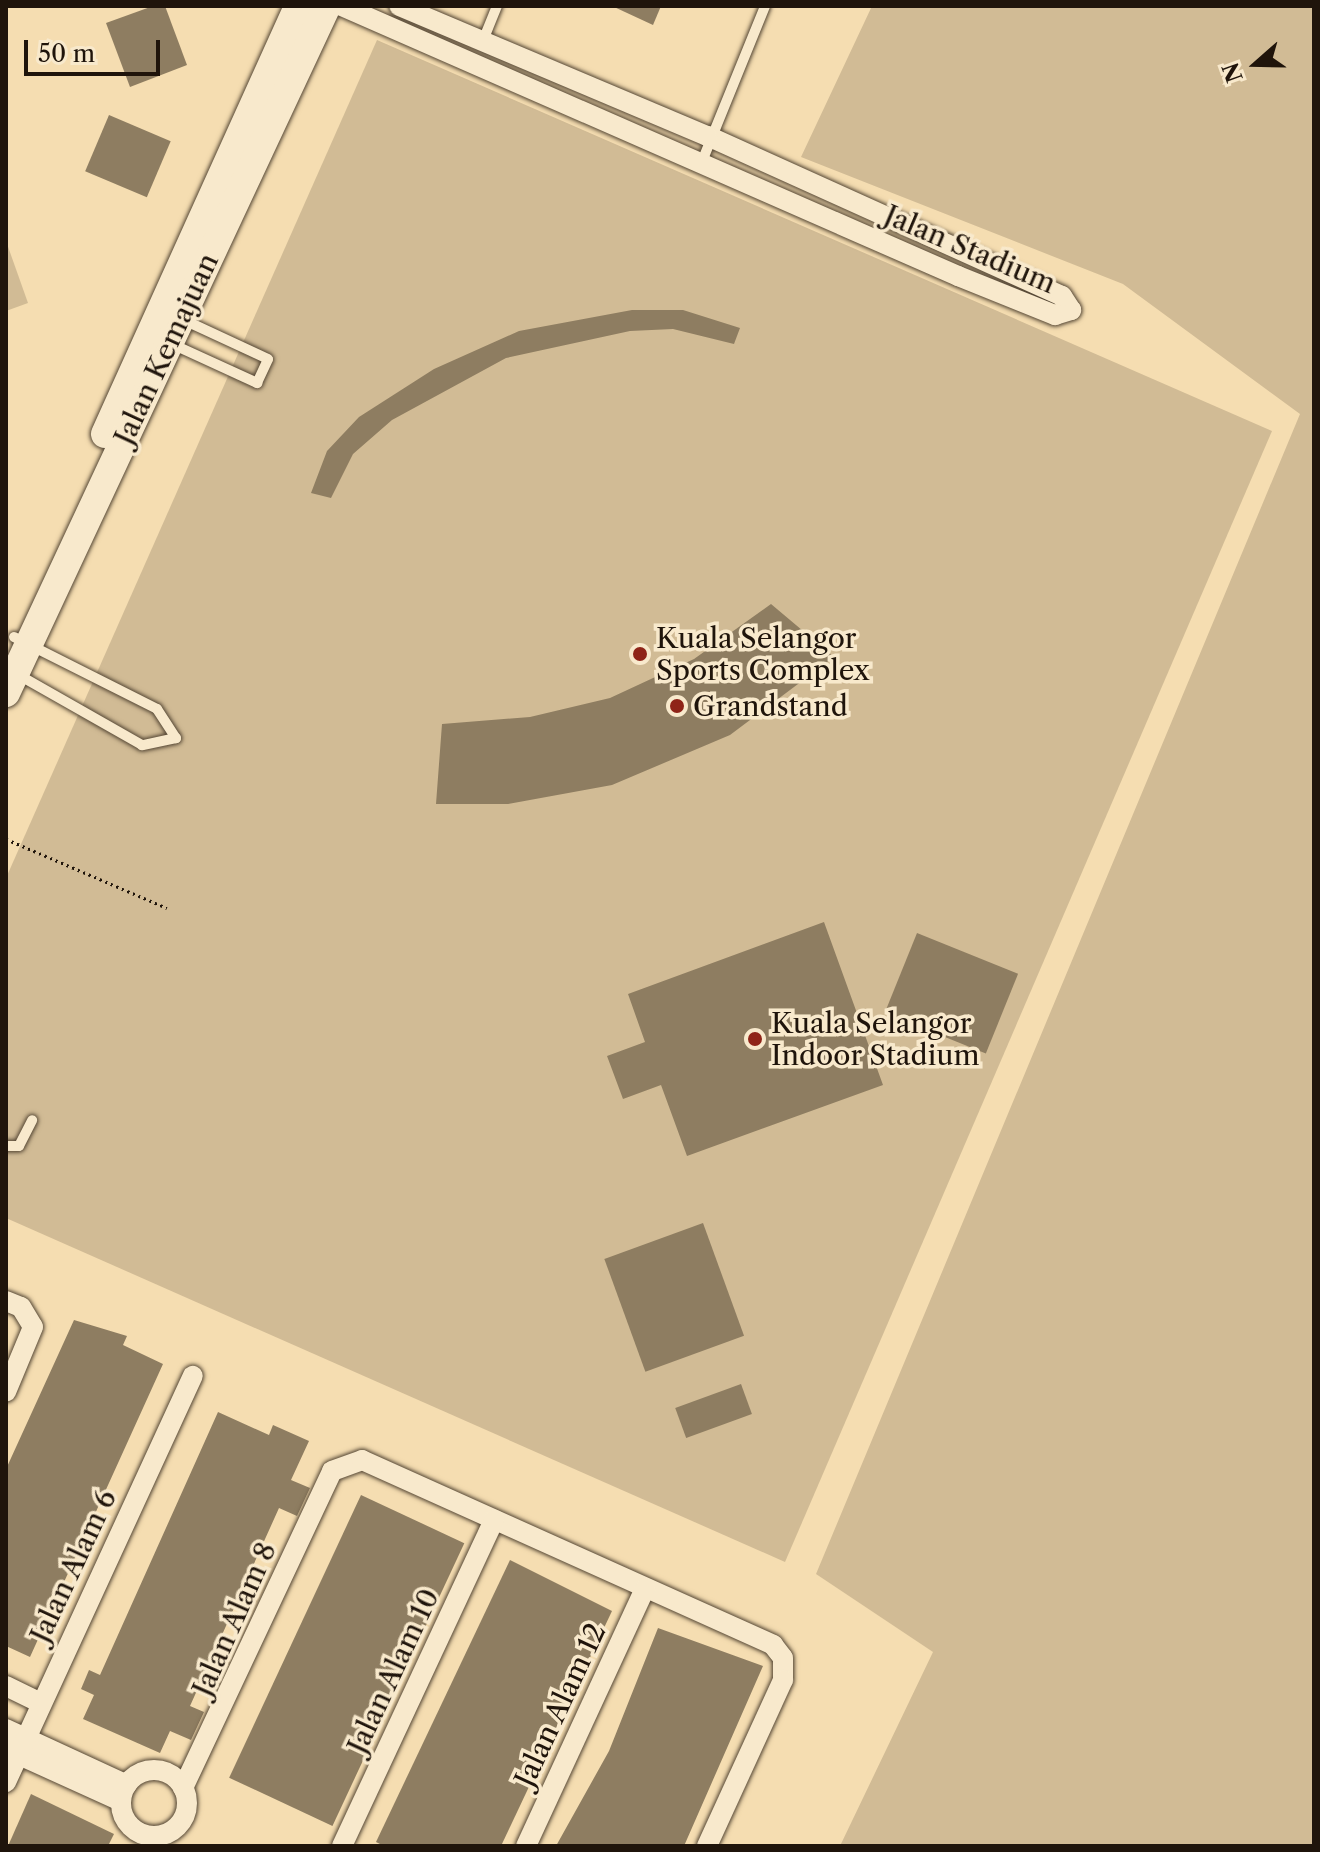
<!DOCTYPE html>
<style>
body{margin:0}
#map{position:relative;width:1320px;height:1852px;overflow:hidden;background:#f5ddb1;font-family:"Libre Caslon Text",serif}
div>[style]{position:absolute}
.green>*{inset:0;background:#d1bb95}
.building>*{inset:0;background:#8e7d61;transform-origin:0 0}
.path>*{height:3px;margin-top:-1.5px;transform-origin:0;background:repeating-linear-gradient(90deg,#1f140b 0 2px,transparent 0 6px)}
.roads{filter:drop-shadow(0 0 2px #544634) drop-shadow(0 0 2px #544634)}
.lane>*{height:10px;margin:-5px;padding:0 5px;transform-origin:5px;border-radius:5px;background:#f8e9cc}
.street>*{height:20px;margin:-10px;padding:0 10px;transform-origin:10px;border-radius:10px;background:#f8e9cc}
.street>.ring{margin:-10px;padding:0;box-sizing:content-box;background:none;border:20px solid #f8e9cc;border-radius:50%}
.secondary>*{height:28px;margin:-14px;padding:0 14px;transform-origin:14px;border-radius:14px;background:#f8e9cc}
.dots>*{width:22px;height:22px;translate:-50% -50%;box-sizing:border-box;border:4px solid #f8e9cc;border-radius:50%}
span{translate:-50% -50%;white-space:nowrap;text-align:center;line-height:1.15;-webkit-text-stroke:7px #f8e9cc;paint-order:stroke}
.street-label{font-size:28px;color:#1f140b}
.poi-label{font-size:28px;color:#1f140b}
.left{translate:0 -50%;text-align:left}
.frame{position:absolute;inset:0;border:8px solid #1f140b;pointer-events:none}
.north{position:absolute;left:1216px;top:24px;width:80px;height:80px;-webkit-text-stroke:6px #f8e9cc;paint-order:stroke;rotate:250deg;font-size:22px;font-weight:700;line-height:32px;text-align:center;color:#1f140b}
.north::after{content:'';display:block;margin:auto;width:28px;height:36px;background:#1f140b;clip-path:polygon(50% 0,100% 100%,50% 72%,0 100%)}
.scale{position:absolute;left:24px;top:40px;width:136px;height:36px;box-sizing:border-box;border:4px solid #1f140b;border-top:0;padding-left:10px;font-size:24px;line-height:28px;white-space:nowrap;color:#1f140b;-webkit-text-stroke:6px #f8e9cc;paint-order:stroke}
</style>
<div id="map">
<div class="green">
<i style="clip-path:polygon(872px 6px,1314px 6px,1314px 1846px,840px 1846px,933px 1652px,816px 1574px,1300px 414px,1123px 284px,801px 157px)"></i>
<i style="clip-path:polygon(377px 40px,1272px 431px,785px 1562px,6px 1218px,6px 878px)"></i>
<i style="clip-path:polygon(6px 241px,28px 303px,6px 311px)"></i>
</div>
<div class="building">
<i style="clip-path:polygon(153px 6px,165px 6px,187px 65px,130px 87px,106px 23px)"></i>
<i style="clip-path:polygon(612px 6px,661px 6px,653px 25px)"></i>
<i style="left:109px;top:115px;width:67px;height:61px;rotate:23deg"></i>
<i style="clip-path:polygon(632px 310px,683px 310px,740px 328px,734px 344px,673px 329px,630px 331px,506px 358px,392px 420px,353px 454px,331px 498px,311px 493px,327px 451px,359px 417px,434px 369px,519px 331px)"></i>
<i style="clip-path:polygon(771px 604px,834px 657px,730px 735px,612px 785px,508px 804px,436px 804px,442px 724px,530px 717px,610px 698px,694px 659px)"></i>
<i style="clip-path:polygon(824px 922px,883px 1085px,687px 1156px,661px 1085px,623px 1099px,607px 1056px,645px 1042px,628px 994px)"></i>
<i style="left:917px;top:933px;width:109px;height:86px;rotate:22deg"></i>
<i style="left:703px;top:1223px;width:120px;height:105px;rotate:70deg"></i>
<i style="clip-path:polygon(74px 1320px,127px 1336px,123px 1345px,163px 1364px,30px 1657px,6px 1646px,6px 1469px)"></i>
<i style="left:741px;top:1384px;width:32px;height:70px;rotate:70deg"></i>
<i style="clip-path:polygon(218px 1412px,269px 1435px,273px 1425px,309px 1441px,291px 1480px,310px 1488px,297px 1516px,279px 1508px,190px 1706px,204px 1712px,191px 1740px,170px 1731px,160px 1753px,83px 1719px,94px 1695px,81px 1689px,89px 1670px,100px 1675px)"></i>
<i style="left:361px;top:1495px;width:114px;height:312px;rotate:25deg"></i>
<i style="clip-path:polygon(510px 1560px,612px 1611px,501px 1846px,384px 1846px,376px 1842px)"></i>
<i style="clip-path:polygon(658px 1628px,763px 1666px,684px 1846px,556px 1846px,609px 1751px)"></i>
<i style="clip-path:polygon(31px 1794px,114px 1834px,108px 1846px,8px 1846px)"></i>
</div>
<div class="path">
<i style="left:6px;top:839px;width:175px;rotate:23.2deg"></i>
</div>
<div class="roads">
<div class="lane">
<i style="left:482px;top:43px;width:40px;rotate:-68deg"></i>
<i style="left:701px;top:164px;width:170px;rotate:-67.9deg"></i>
<i style="left:172px;top:344px;width:94px;rotate:24.6deg"></i>
<i style="left:257px;top:383px;width:26px;rotate:-65deg"></i>
<i style="left:268px;top:359px;width:93px;rotate:-155.1deg"></i>
<i style="left:14px;top:637px;width:160px;rotate:26.7deg"></i>
<i style="left:157px;top:709px;width:35px;rotate:57deg"></i>
<i style="left:176px;top:738px;width:35px;rotate:168deg"></i>
<i style="left:142px;top:745px;width:144px;rotate:-150.4deg"></i>
<i style="left:6px;top:1146px;width:13px"></i>
<i style="left:19px;top:1146px;width:29px;rotate:-63deg"></i>
</div>
<div class="street">
<i style="left:342px;top:6px;width:673px;rotate:23.67deg"></i>
<i style="left:958px;top:276px;width:105px;rotate:21.9deg"></i>
<i style="left:1055px;top:315px;width:17px;rotate:-17deg"></i>
<i style="left:1071px;top:310px;width:17px;rotate:-123deg"></i>
<i style="left:1062px;top:296px;width:389px;rotate:-155.7deg"></i>
<i style="left:707px;top:136px;width:334px;rotate:-157.1deg"></i>
<i style="left:6px;top:1301px;width:16px;rotate:22deg"></i>
<i style="left:21px;top:1307px;width:23px;rotate:59deg"></i>
<i style="left:33px;top:1327px;width:70px;rotate:112.6deg"></i>
<i style="left:6px;top:1686px;width:37px;rotate:26deg"></i>
<i style="left:6px;top:1729px;width:133px;rotate:24.8deg"></i>
<i style="left:8px;top:1750px;width:124px;rotate:24.3deg"></i>
<i class="ring" style="left:121px;top:1770px;width:46px;height:46px"></i>
<i style="left:6px;top:1782px;width:447px;rotate:-65.3deg"></i>
<i style="left:183px;top:1788px;width:350px;rotate:-64.8deg"></i>
<i style="left:332px;top:1471px;width:32px;rotate:-20deg"></i>
<i style="left:362px;top:1460px;width:451px;rotate:24.2deg"></i>
<i style="left:773px;top:1645px;width:16px;rotate:52deg"></i>
<i style="left:783px;top:1658px;width:22px;rotate:90deg"></i>
<i style="left:783px;top:1680px;width:183px;rotate:114.6deg"></i>
<i style="left:342px;top:1846px;width:360px;rotate:-65deg"></i>
<i style="left:526px;top:1846px;width:284px;rotate:-65.2deg"></i>
</div>
<div class="secondary">
<i style="left:105px;top:434px;width:470px;rotate:-65.7deg"></i>
<i style="left:6px;top:693px;width:758px;rotate:-64.96deg"></i>
</div>
</div>
<div class="dots">
<i style="left:640px;top:654px;background:#8f2418"></i>
<i style="left:677px;top:706px;background:#8f2418"></i>
<i style="left:755px;top:1039px;background:#8f2418"></i>
</div>
<div class="street-label">
<span style="left:970px;top:249px;rotate:23deg">Jalan Stadium</span>
<span style="left:166px;top:349px;rotate:-65deg">Jalan Kemajuan</span>
<span style="left:73px;top:1566px;rotate:-65deg">Jalan Alam 6</span>
<span style="left:234px;top:1619px;rotate:-66deg">Jalan Alam 8</span>
<span style="left:393px;top:1671px;rotate:-65deg">Jalan Alam 10</span>
<span style="left:560px;top:1705px;rotate:-65deg">Jalan Alam 12</span>
</div>
<div class="poi-label">
<span class="left" style="left:656px;top:654px">Kuala Selangor<br>Sports Complex</span>
<span class="left" style="left:693px;top:706px">Grandstand</span>
<span class="left" style="left:771px;top:1039px">Kuala Selangor<br>Indoor Stadium</span>
</div>
<div class="frame"></div>
<div class="north">N</div>
<div class="scale">50 m</div>
</div>
